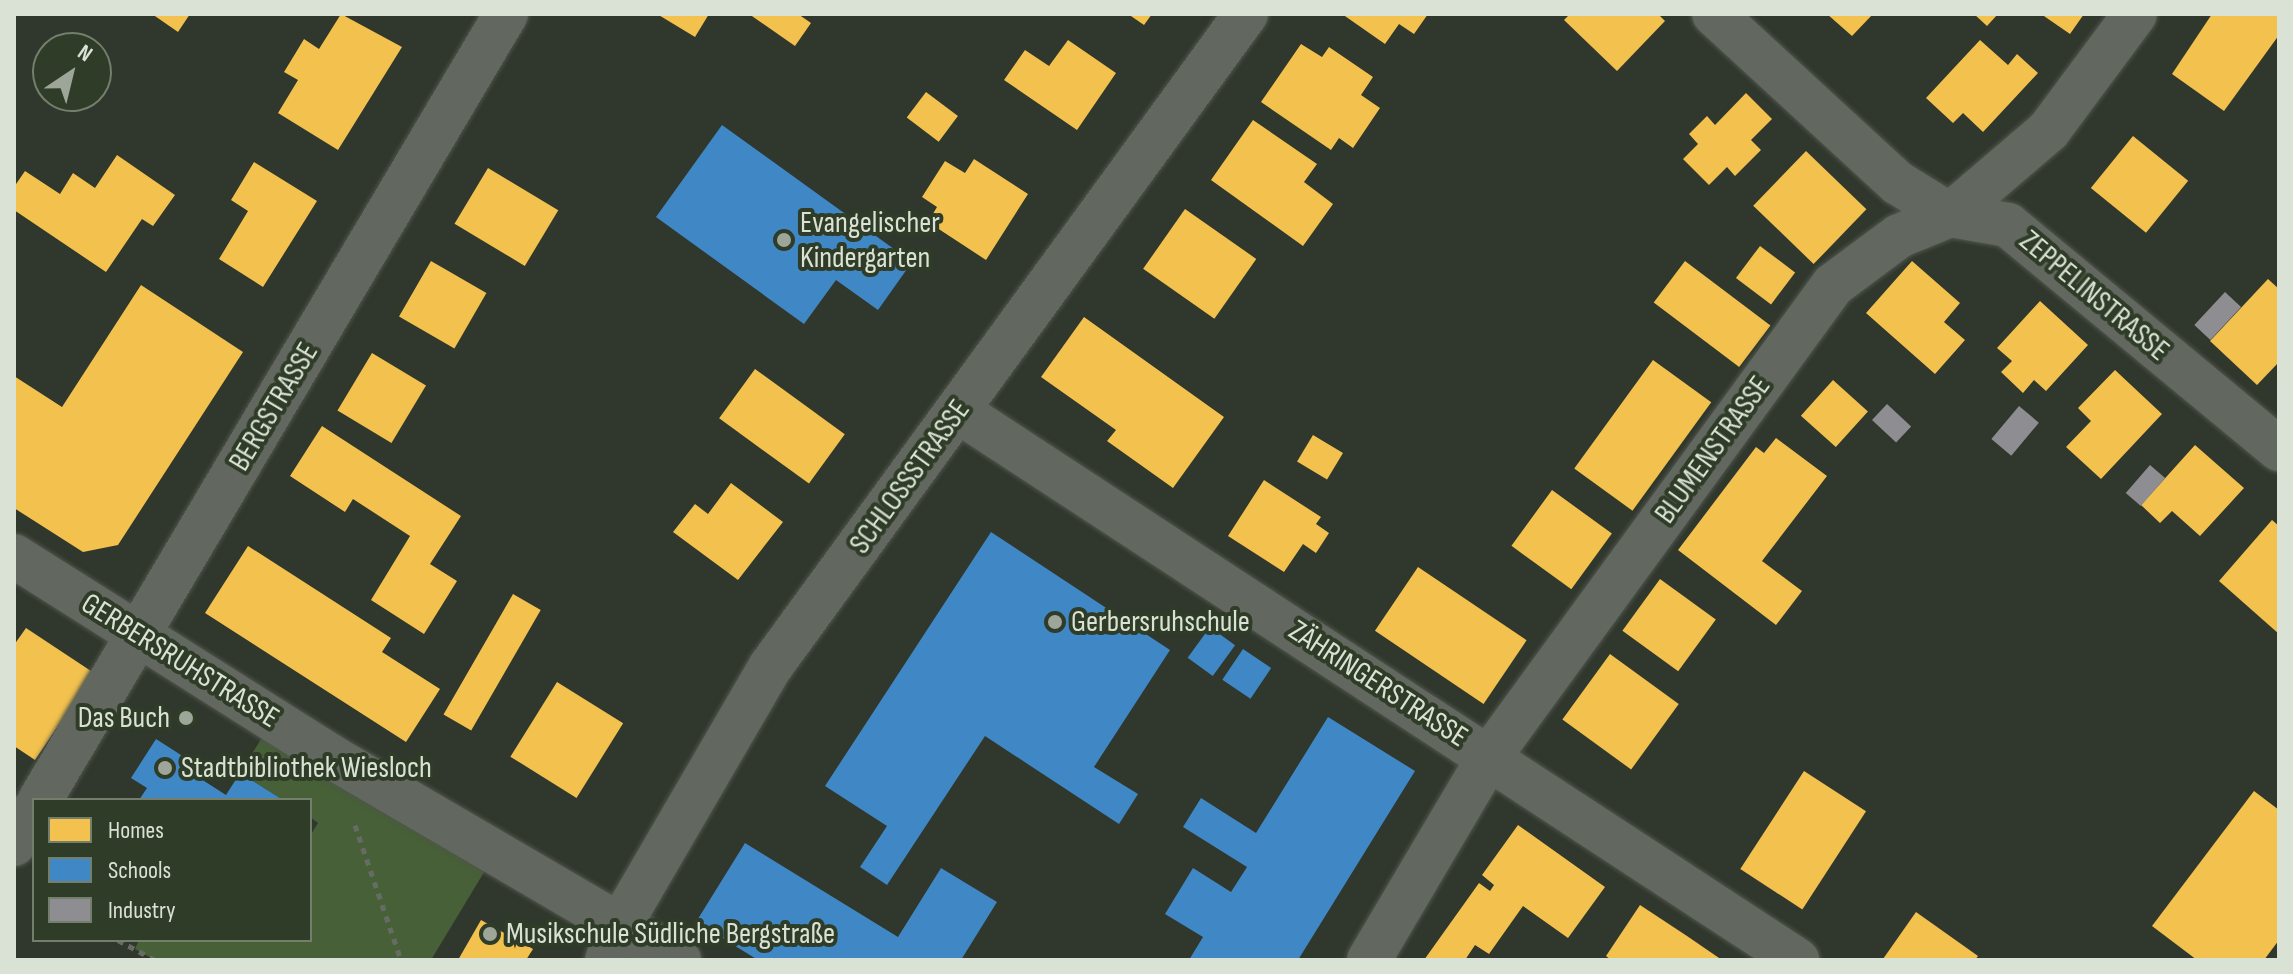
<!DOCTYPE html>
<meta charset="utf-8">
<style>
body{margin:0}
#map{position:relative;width:2293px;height:974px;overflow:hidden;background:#30372c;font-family:"Sofia Sans Condensed",sans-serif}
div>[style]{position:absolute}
.green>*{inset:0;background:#476037}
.homes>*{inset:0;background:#f2c14e;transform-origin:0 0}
.schools>*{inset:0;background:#3f88c5;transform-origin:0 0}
.industry>*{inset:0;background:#8d8d92;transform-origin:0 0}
.path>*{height:5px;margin-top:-2.5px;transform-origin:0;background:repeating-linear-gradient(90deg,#666c63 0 6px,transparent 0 12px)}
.roads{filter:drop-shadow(0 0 2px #4f554b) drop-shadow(0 0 2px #4f554b)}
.minor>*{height:44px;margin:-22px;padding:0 22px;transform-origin:22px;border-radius:22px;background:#62675f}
.tertiary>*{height:44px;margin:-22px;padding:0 22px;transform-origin:22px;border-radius:22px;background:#62675f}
.dots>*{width:22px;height:22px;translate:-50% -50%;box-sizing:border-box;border:4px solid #2f3c27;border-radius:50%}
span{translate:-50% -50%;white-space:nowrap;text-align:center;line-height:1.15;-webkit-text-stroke:8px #2f3c27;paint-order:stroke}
.poi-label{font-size:30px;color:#dae2d5}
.left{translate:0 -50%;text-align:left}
.right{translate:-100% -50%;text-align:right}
.street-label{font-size:30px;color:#dae2d5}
.frame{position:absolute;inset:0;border:16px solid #dae2d5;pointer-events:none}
.legend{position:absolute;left:32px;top:798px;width:280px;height:144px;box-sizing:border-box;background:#2f3c27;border:2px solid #737e6d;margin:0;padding:10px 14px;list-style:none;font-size:24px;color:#dae2d5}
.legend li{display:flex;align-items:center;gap:16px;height:40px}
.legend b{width:40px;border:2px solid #737e6d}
.north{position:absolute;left:32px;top:32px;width:80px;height:80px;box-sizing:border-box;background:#2f3c27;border:2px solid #737e6d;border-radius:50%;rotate:35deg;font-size:22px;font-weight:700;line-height:32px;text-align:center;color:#dae2d5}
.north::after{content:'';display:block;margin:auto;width:28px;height:36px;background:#9ea69a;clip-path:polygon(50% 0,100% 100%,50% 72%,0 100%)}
</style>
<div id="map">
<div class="green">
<i style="clip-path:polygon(273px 720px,495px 854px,431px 960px,155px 960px,135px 949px,139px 940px,310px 940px,310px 836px,318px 823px,310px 817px,310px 800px,283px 800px,240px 773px)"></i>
</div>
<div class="homes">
<i style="clip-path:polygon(152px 14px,190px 14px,178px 32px)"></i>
<i style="clip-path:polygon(341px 14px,402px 47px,338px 150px,278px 113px,298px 80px,284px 72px,295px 54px,304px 39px,319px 49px)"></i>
<i style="clip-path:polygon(657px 14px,709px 14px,695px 37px)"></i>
<i style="clip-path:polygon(749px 14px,798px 14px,811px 23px,795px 46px)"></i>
<i style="clip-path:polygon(1128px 14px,1152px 14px,1144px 25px)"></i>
<i style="clip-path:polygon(1342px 14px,1428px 14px,1414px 34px,1399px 24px,1385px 44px)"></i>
<i style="clip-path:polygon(1570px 14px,1658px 14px,1665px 21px,1617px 71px,1564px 20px)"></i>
<i style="clip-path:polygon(1827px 14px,1873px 14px,1852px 36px)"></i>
<i style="clip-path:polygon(1974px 14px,1998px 14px,1987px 26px)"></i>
<i style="clip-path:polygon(2041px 14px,2084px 14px,2070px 34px)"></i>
<i style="clip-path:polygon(2212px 14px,2279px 14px,2279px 35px,2224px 111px,2172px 74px)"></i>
<i style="clip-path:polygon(1068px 40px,1116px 73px,1077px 130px,1004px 80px,1025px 50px,1049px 66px)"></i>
<i style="clip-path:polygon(1980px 40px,2008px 65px,2017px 54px,2038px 73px,1983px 132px,1963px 113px,1953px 123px,1926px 98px)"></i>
<i style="clip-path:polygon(1301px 44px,1322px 57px,1329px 47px,1373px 77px,1361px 95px,1380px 108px,1353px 148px,1339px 138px,1331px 150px,1261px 102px)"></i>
<i style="left:926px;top:92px;width:40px;height:32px;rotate:37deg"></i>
<i style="clip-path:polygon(1746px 93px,1772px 119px,1751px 140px,1761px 150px,1735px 176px,1727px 167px,1709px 185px,1683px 159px,1698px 144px,1689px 134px,1707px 116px,1715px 125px)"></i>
<i style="clip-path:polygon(1253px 120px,1317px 164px,1304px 182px,1333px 204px,1303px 246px,1211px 180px)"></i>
<i style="left:2133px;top:136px;width:71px;height:67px;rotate:39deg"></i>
<i style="left:1806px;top:151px;width:84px;height:76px;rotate:44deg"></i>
<i style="clip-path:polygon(117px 155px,175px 195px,153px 226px,142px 219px,106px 272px,14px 210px,14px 187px,25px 171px,60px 194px,73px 173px,95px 188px)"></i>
<i style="clip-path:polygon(974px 159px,1028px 194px,986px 260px,928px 222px,937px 207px,922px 197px,945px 161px,965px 173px)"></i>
<i style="clip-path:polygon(254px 162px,317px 201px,263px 287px,219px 259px,248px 211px,231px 200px)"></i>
<i style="left:488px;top:168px;width:82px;height:65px;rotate:31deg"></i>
<i style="left:1185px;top:209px;width:87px;height:73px;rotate:35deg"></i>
<i style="left:1760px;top:246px;width:44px;height:40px;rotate:37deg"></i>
<i style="left:431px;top:261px;width:64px;height:64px;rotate:30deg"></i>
<i style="left:1685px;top:261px;width:107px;height:52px;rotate:37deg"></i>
<i style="clip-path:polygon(1912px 261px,1960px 303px,1944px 322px,1965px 340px,1935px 374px,1866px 313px)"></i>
<i style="clip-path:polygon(2268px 279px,2279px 289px,2279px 362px,2257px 385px,2210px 341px)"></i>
<i style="clip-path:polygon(141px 285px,243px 352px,118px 545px,83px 552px,14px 508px,14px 376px,62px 407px)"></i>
<i style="clip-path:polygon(2040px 301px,2088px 345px,2046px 391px,2034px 380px,2023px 393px,2001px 372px,2012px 361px,1997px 348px)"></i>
<i style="clip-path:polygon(1084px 317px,1224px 417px,1173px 488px,1107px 441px,1116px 430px,1041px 377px)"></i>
<i style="left:372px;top:353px;width:63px;height:67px;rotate:31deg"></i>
<i style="left:1653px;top:360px;width:72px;height:134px;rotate:36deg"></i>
<i style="left:755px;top:369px;width:111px;height:61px;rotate:36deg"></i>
<i style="clip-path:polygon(2115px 370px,2162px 414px,2101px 479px,2066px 447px,2091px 421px,2078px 408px)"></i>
<i style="left:1833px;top:380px;width:47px;height:48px;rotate:42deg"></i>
<i style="clip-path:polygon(322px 426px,461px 516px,430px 564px,457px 581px,424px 634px,371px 600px,410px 536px,353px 499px,345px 512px,290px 476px)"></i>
<i style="left:1313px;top:435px;width:35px;height:31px;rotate:31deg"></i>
<i style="clip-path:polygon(1776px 438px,1827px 476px,1762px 561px,1802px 591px,1776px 625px,1678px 550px,1756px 447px,1764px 453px)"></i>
<i style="clip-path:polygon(2195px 445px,2244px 488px,2200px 536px,2172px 511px,2160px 523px,2141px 505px)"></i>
<i style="clip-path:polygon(1264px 480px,1321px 517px,1316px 524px,1329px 533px,1316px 553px,1303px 544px,1284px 572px,1228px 536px)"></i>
<i style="clip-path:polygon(731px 483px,783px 522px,738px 580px,673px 532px,695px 504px,708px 514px)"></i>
<i style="left:1552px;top:490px;width:74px;height:69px;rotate:36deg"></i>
<i style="clip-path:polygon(2272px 520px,2279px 526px,2279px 634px,2219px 581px)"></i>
<i style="clip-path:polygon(248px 546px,391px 638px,382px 652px,440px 689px,406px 742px,205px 613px)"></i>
<i style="left:1418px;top:567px;width:131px;height:77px;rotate:34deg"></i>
<i style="left:1660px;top:579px;width:69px;height:64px;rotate:36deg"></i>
<i style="left:513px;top:594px;width:32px;height:139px;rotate:30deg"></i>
<i style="clip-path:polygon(26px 628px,94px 673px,35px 760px,14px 746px,14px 645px)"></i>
<i style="left:1610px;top:654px;width:85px;height:81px;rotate:36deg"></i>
<i style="left:557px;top:682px;width:78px;height:88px;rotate:32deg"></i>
<i style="left:1804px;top:771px;width:74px;height:117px;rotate:33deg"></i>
<i style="clip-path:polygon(2254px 791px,2279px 810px,2279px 940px,2264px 960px,2197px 960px,2152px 926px)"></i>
<i style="clip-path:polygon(1518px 825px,1605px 887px,1568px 938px,1523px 906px,1489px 954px,1475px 945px,1465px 960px,1424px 960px,1479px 883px,1490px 891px,1494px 885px,1482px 875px)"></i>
<i style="clip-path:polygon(1640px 905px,1687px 936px,1722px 960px,1611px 960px,1606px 956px)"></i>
<i style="clip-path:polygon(1916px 912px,1978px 956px,1975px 960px,1883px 959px)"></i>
<i style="clip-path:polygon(481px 920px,533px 949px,526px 960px,458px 960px)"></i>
</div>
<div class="schools">
<i style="clip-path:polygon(722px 125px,912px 262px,878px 310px,836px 280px,804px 324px,656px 217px)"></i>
<i style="clip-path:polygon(991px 532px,1170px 650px,1094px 767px,1138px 794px,1119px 824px,985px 736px,887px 885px,860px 867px,887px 826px,825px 786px)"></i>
<i style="left:1210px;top:627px;width:31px;height:38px;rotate:36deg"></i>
<i style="left:1243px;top:649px;width:34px;height:37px;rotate:34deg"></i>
<i style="clip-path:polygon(1328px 717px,1415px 771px,1298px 960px,1189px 960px,1203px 937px,1165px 914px,1193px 868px,1231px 892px,1247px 867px,1183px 827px,1201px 798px,1256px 833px)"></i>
<i style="clip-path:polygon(156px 739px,195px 764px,190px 772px,226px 795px,240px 773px,283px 800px,139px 800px,147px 788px,131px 778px)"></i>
<i style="clip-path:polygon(745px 843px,898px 937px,941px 868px,997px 902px,961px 960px,758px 960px,696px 922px)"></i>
</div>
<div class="industry">
<i style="left:2225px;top:292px;width:22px;height:45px;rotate:43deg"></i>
<i style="left:1887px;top:404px;width:33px;height:22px;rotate:43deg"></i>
<i style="left:2019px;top:406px;width:26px;height:43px;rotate:40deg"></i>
<i style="left:2150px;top:465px;width:20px;height:37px;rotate:41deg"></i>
</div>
<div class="path">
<i style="left:355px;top:825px;width:143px;rotate:71.2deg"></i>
<i style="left:118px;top:940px;width:42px;rotate:28.4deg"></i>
</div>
<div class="roads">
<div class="minor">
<i style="left:1714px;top:14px;width:250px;rotate:42.6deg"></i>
<i style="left:1898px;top:183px;width:61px;rotate:31.6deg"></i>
<i style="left:1950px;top:215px;width:59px;rotate:9.8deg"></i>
<i style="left:2008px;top:225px;width:352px;rotate:39.6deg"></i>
<i style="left:958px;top:411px;width:1003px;rotate:33.2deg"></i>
<i style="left:40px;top:800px;width:914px;rotate:-59.34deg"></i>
<i style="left:14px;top:844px;width:39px;rotate:-60deg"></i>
<i style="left:607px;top:960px;width:37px;rotate:-70deg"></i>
<i style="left:620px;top:925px;width:300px;rotate:-59.8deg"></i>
<i style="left:771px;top:666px;width:807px;rotate:-53.93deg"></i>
<i style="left:1369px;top:960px;width:236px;rotate:-59.4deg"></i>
<i style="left:1489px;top:757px;width:584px;rotate:-53.91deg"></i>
<i style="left:1833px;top:285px;width:82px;rotate:-36.6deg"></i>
<i style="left:1899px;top:236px;width:55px;rotate:-22.4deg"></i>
<i style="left:1950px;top:215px;width:130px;rotate:-40.6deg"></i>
<i style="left:2049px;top:130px;width:144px;rotate:-53.4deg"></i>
</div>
<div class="tertiary">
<i style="left:14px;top:556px;width:376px;rotate:32.3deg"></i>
<i style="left:332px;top:757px;width:402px;rotate:30.3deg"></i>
</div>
</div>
<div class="dots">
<i style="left:784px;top:240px;background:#9ea69a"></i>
<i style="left:1055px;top:622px;background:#9ea69a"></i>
<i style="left:186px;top:718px;background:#9ea69a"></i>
<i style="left:165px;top:768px;background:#9ea69a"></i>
<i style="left:490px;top:934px;background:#9ea69a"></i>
</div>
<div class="poi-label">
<span class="left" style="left:800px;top:240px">Evangelischer<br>Kindergarten</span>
<span class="left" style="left:1071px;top:622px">Gerbersruhschule</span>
<span class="right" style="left:170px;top:718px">Das Buch</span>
<span class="left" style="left:181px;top:768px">Stadtbibliothek Wiesloch</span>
<span class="left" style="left:506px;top:934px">Musikschule Südliche Bergstraße</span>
</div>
<div class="street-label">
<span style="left:2094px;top:296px;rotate:40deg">ZEPPELINSTRASSE</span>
<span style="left:274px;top:407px;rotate:-59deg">BERGSTRASSE</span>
<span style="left:1713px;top:450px;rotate:-54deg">BLUMENSTRASSE</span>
<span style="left:910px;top:477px;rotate:-54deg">SCHLOSSSTRASSE</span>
<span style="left:180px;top:661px;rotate:32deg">GERBERSRUHSTRASSE</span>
<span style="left:1378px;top:684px;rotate:33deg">ZÄHRINGERSTRASSE</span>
</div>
<div class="frame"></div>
<ul class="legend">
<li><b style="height:22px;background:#f2c14e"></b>Homes</li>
<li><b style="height:22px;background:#3f88c5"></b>Schools</li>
<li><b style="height:22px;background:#8d8d92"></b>Industry</li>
</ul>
<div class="north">N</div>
</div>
